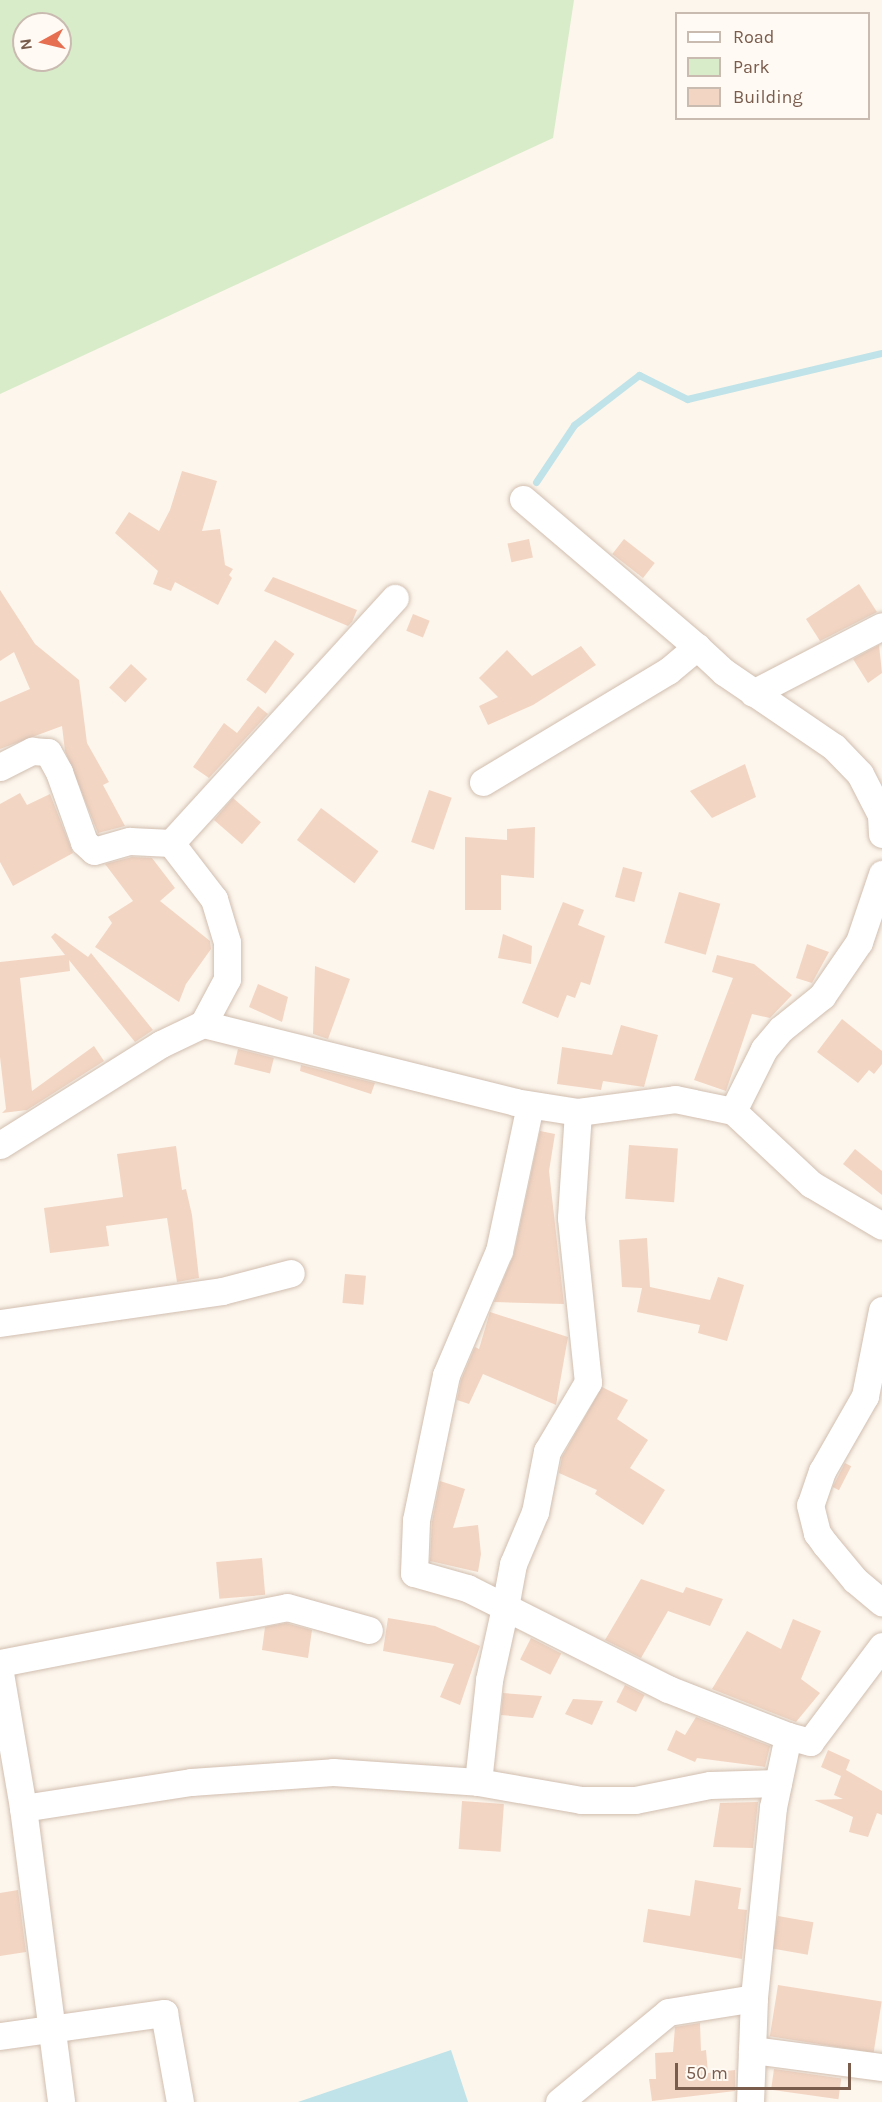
<!DOCTYPE html>
<style>
body{margin:0}
#map{position:relative;width:882px;height:2102px;overflow:hidden;background:#fdf6ec;font-family:Karla,sans-serif}
div>[style]{position:absolute}
.green>*{inset:0;background:#d8ecc9}
.water>*{inset:0;background:#bfe3e8}
.stream>*{height:7px;margin:-3.5px;padding:0 3.5px;transform-origin:3.5px;border-radius:3.5px;background:#bfe3e8}
.building>*{inset:0;background:#f3d5c3;transform-origin:0 0}
.roads{filter:drop-shadow(0 0 2px #d1beb0) drop-shadow(0 0 2px #d1beb0)}
.minor>*{height:27px;margin:-13.5px;padding:0 13.5px;transform-origin:13.5px;border-radius:13.5px;background:#fff}
span{translate:-50% -50%;white-space:nowrap;text-align:center;line-height:1.15;-webkit-text-stroke:5px #fffaf3;paint-order:stroke}
.legend{position:absolute;left:675px;top:12px;width:195px;height:108px;box-sizing:border-box;background:#fffaf3;border:2px solid #cabbb1;margin:0;padding:8px 10px;list-style:none;font-size:18px;color:#7a5c4d}
.legend li{display:flex;align-items:center;gap:12px;height:30px}
.legend b{width:30px;border:2px solid #cabbb1}
.north{position:absolute;left:12px;top:12px;width:60px;height:60px;box-sizing:border-box;background:#fffaf3;border:2px solid #cabbb1;border-radius:50%;rotate:262deg;font-size:16px;font-weight:700;line-height:24px;text-align:center;color:#7a5c4d}
.north::after{content:'';display:block;margin:auto;width:21px;height:27px;background:#e76f51;clip-path:polygon(50% 0,100% 100%,50% 72%,0 100%)}
.scale{position:absolute;left:675px;top:2063px;width:176px;height:27px;box-sizing:border-box;border:3px solid #7a5c4d;border-top:0;padding-left:8px;font-size:18px;line-height:21px;white-space:nowrap;color:#7a5c4d;-webkit-text-stroke:4px #fffaf3;paint-order:stroke}
</style>
<div id="map">
<div class="green">
<i style="clip-path:polygon(evenodd,0 0,574px 0,553px 138px,0 394px,0 0,24px 24px,60px 24px,60px 60px,24px 60px,24px 24px)"></i>
</div>
<div class="water">
<i style="clip-path:polygon(451px 2050px,468px 2102px,298px 2102px)"></i>
</div>
<div class="stream">
<i style="left:536px;top:482px;width:69px;rotate:-56.3deg"></i>
<i style="left:574px;top:425px;width:82px;rotate:-37.6deg"></i>
<i style="left:639px;top:375px;width:54px;rotate:26.6deg"></i>
<i style="left:687px;top:399px;width:200px;rotate:-13.3deg"></i>
</div>
<div class="building">
<i style="clip-path:polygon(182px 471px,217px 481px,202px 531px,220px 529px,225px 565px,233px 569px,229px 575px,232px 578px,218px 605px,175px 582px,171px 591px,153px 584px,158px 571px,115px 533px,129px 512px,159px 531px,170px 510px)"></i>
<i style="left:529px;top:539px;width:19px;height:22px;rotate:78deg"></i>
<i style="left:624px;top:539px;width:39px;height:19px;rotate:38deg"></i>
<i style="clip-path:polygon(273px 577px,357px 610px,352px 622px,348px 626px,264px 591px)"></i>
<i style="clip-path:polygon(859px 584px,877px 612px,820px 641px,806px 619px)"></i>
<i style="clip-path:polygon(0 590px,35px 644px,79px 680px,87px 743px,109px 782px,103px 785px,125px 826px,98px 833px,65px 751px,62px 726px,0 749px,0 702px,30px 689px,14px 652px,0 661px)"></i>
<i style="left:413px;top:614px;width:18px;height:18px;rotate:22deg"></i>
<i style="left:275px;top:640px;width:24px;height:49px;rotate:36deg"></i>
<i style="clip-path:polygon(879px 645px,882px 673px,868px 683px,853px 659px)"></i>
<i style="clip-path:polygon(581px 646px,596px 665px,533px 705px,488px 725px,479px 706px,498px 697px,479px 678px,507px 650px,532px 676px)"></i>
<i style="left:131px;top:664px;width:22px;height:32px;rotate:43deg"></i>
<i style="clip-path:polygon(258px 706px,268px 714px,209px 778px,193px 767px,224px 723px,237px 733px)"></i>
<i style="clip-path:polygon(745px 764px,756px 797px,712px 818px,690px 791px)"></i>
<i style="left:429px;top:790px;width:24px;height:55px;rotate:19deg"></i>
<i style="clip-path:polygon(20px 793px,27px 805px,50px 794px,73px 853px,13px 886px,0 862px,0 804px)"></i>
<i style="left:233px;top:798px;width:37px;height:29px;rotate:41deg"></i>
<i style="left:321px;top:808px;width:72px;height:40px;rotate:37deg"></i>
<i style="clip-path:polygon(535px 827px,534px 878px,501px 875px,501px 910px,465px 910px,465px 837px,507px 840px,507px 829px)"></i>
<i style="clip-path:polygon(132px 857px,152px 858px,175px 888px,160px 901px,210px 941px,211px 949px,186px 984px,179px 1002px,95px 947px,112px 923px,108px 917px,133px 901px,105px 864px)"></i>
<i style="left:623px;top:867px;width:20px;height:31px;rotate:15deg"></i>
<i style="left:679px;top:892px;width:43px;height:53px;rotate:16deg"></i>
<i style="clip-path:polygon(563px 902px,584px 910px,578px 925px,605px 936px,590px 985px,581px 982px,575px 998px,567px 995px,558px 1018px,522px 1003px)"></i>
<i style="clip-path:polygon(55px 933px,88px 957px,91px 953px,153px 1030px,135px 1042px,69px 960px,70px 971px,20px 978px,32px 1091px,94px 1046px,104px 1061px,27px 1110px,2px 1113px,6px 1109px,0 1057px,0 962px,65px 955px,51px 937px)"></i>
<i style="clip-path:polygon(503px 934px,532px 946px,531px 964px,498px 958px)"></i>
<i style="clip-path:polygon(807px 944px,829px 952px,812px 983px,796px 978px)"></i>
<i style="clip-path:polygon(717px 955px,754px 964px,792px 995px,770px 1018px,752px 1014px,726px 1091px,694px 1080px,733px 978px,712px 972px)"></i>
<i style="clip-path:polygon(315px 966px,350px 979px,328px 1039px,313px 1034px)"></i>
<i style="clip-path:polygon(258px 984px,288px 997px,282px 1022px,249px 1007px)"></i>
<i style="clip-path:polygon(842px 1019px,882px 1051px,882px 1064px,874px 1074px,869px 1070px,858px 1083px,817px 1052px)"></i>
<i style="clip-path:polygon(621px 1025px,658px 1035px,644px 1087px,603px 1081px,601px 1090px,557px 1084px,562px 1047px,612px 1055px)"></i>
<i style="left:238px;top:1049px;width:37px;height:16px;rotate:14deg"></i>
<i style="clip-path:polygon(301px 1065px,375px 1083px,371px 1094px,300px 1071px)"></i>
<i style="clip-path:polygon(540px 1131px,555px 1134px,549px 1171px,564px 1304px,494px 1302px,514px 1254px)"></i>
<i style="left:629px;top:1145px;width:49px;height:54px;rotate:4deg"></i>
<i style="clip-path:polygon(176px 1146px,182px 1190px,186px 1189px,192px 1215px,199px 1278px,177px 1282px,167px 1218px,106px 1226px,109px 1246px,50px 1253px,44px 1208px,123px 1197px,117px 1154px)"></i>
<i style="clip-path:polygon(855px 1149px,882px 1171px,882px 1195px,843px 1164px)"></i>
<i style="clip-path:polygon(647px 1238px,650px 1287px,710px 1300px,718px 1277px,744px 1285px,727px 1341px,698px 1333px,700px 1325px,637px 1312px,642px 1288px,622px 1287px,619px 1240px)"></i>
<i style="left:345px;top:1274px;width:21px;height:29px;rotate:5deg"></i>
<i style="clip-path:polygon(490px 1312px,568px 1337px,556px 1405px,483px 1374px,469px 1404px,457px 1400px,461px 1380px,475px 1347px,479px 1349px)"></i>
<i style="clip-path:polygon(602px 1387px,628px 1400px,617px 1419px,648px 1440px,630px 1468px,665px 1490px,643px 1525px,595px 1494px,597px 1490px,559px 1473px,562px 1457px)"></i>
<i style="left:845px;top:1463px;width:7px;height:27px;rotate:27deg"></i>
<i style="clip-path:polygon(440px 1481px,465px 1489px,453px 1528px,478px 1525px,481px 1554px,478px 1572px,430px 1561px,432px 1522px)"></i>
<i style="left:262px;top:1558px;width:37px;height:46px;rotate:85deg"></i>
<i style="clip-path:polygon(641px 1579px,683px 1593px,686px 1587px,723px 1599px,710px 1626px,668px 1611px,641px 1658px,605px 1640px)"></i>
<i style="clip-path:polygon(388px 1618px,435px 1626px,480px 1646px,460px 1705px,440px 1697px,454px 1664px,383px 1651px)"></i>
<i style="clip-path:polygon(793px 1619px,821px 1631px,801px 1679px,820px 1693px,796px 1722px,712px 1689px,747px 1631px,781px 1649px)"></i>
<i style="clip-path:polygon(286px 1623px,312px 1630px,308px 1658px,262px 1650px,265px 1627px)"></i>
<i style="left:531px;top:1638px;width:34px;height:24px;rotate:27deg"></i>
<i style="left:625px;top:1685px;width:22px;height:19px;rotate:27deg"></i>
<i style="clip-path:polygon(503px 1693px,542px 1696px,533px 1718px,501px 1715px)"></i>
<i style="clip-path:polygon(573px 1699px,603px 1701px,592px 1725px,565px 1714px)"></i>
<i style="clip-path:polygon(696px 1717px,770px 1746px,765px 1767px,697px 1758px,695px 1762px,667px 1750px,676px 1730px,685px 1735px)"></i>
<i style="clip-path:polygon(828px 1750px,850px 1760px,846px 1770px,882px 1791px,882px 1815px,877px 1813px,868px 1837px,849px 1832px,853px 1817px,814px 1800px,843px 1799px,834px 1795px,841px 1776px,821px 1767px)"></i>
<i style="left:462px;top:1801px;width:42px;height:48px;rotate:4deg"></i>
<i style="clip-path:polygon(758px 1802px,753px 1848px,713px 1847px,720px 1803px)"></i>
<i style="clip-path:polygon(695px 1880px,741px 1888px,738px 1909px,747px 1910px,742px 1959px,643px 1942px,648px 1909px,690px 1916px)"></i>
<i style="clip-path:polygon(18px 1890px,26px 1952px,0 1956px,0 1893px)"></i>
<i style="left:778px;top:1916px;width:36px;height:33px;rotate:10deg"></i>
<i style="left:778px;top:1985px;width:105px;height:52px;rotate:9deg"></i>
<i style="clip-path:polygon(700px 2023px,701px 2051px,706px 2050px,708px 2073px,735px 2070px,735px 2091px,652px 2101px,649px 2079px,656px 2079px,655px 2053px,673px 2052px,675px 2027px)"></i>
<i style="left:774px;top:2069px;width:68px;height:21px;rotate:8deg"></i>
</div>
<div class="roads">
<div class="minor">
<i style="left:523px;top:499px;width:228px;rotate:40.4deg"></i>
<i style="left:753px;top:693px;width:145px;rotate:-27.4deg"></i>
<i style="left:0;top:767px;width:36px;rotate:-27deg"></i>
<i style="left:32px;top:751px;width:16px;rotate:4deg"></i>
<i style="left:48px;top:752px;width:23px;rotate:61deg"></i>
<i style="left:59px;top:772px;width:74px;rotate:70.3deg"></i>
<i style="left:84px;top:842px;width:13px;rotate:42deg"></i>
<i style="left:94px;top:851px;width:37px;rotate:-16deg"></i>
<i style="left:130px;top:841px;width:41px;rotate:2.8deg"></i>
<i style="left:483px;top:782px;width:216px;rotate:-31deg"></i>
<i style="left:668px;top:671px;width:38px;rotate:-40deg"></i>
<i style="left:697px;top:647px;width:37px;rotate:43deg"></i>
<i style="left:724px;top:672px;width:133px;rotate:34.3deg"></i>
<i style="left:834px;top:747px;width:37px;rotate:46deg"></i>
<i style="left:860px;top:774px;width:46px;rotate:62.9deg"></i>
<i style="left:881px;top:815px;width:19px;rotate:87deg"></i>
<i style="left:203px;top:1024px;width:51px;rotate:-61.9deg"></i>
<i style="left:227px;top:979px;width:37px;rotate:-90deg"></i>
<i style="left:227px;top:942px;width:45px;rotate:-106.8deg"></i>
<i style="left:214px;top:899px;width:71px;rotate:-127.5deg"></i>
<i style="left:171px;top:843px;width:332px;rotate:-47.6deg"></i>
<i style="left:733px;top:1111px;width:69px;rotate:-63.4deg"></i>
<i style="left:764px;top:1049px;width:26px;rotate:-50deg"></i>
<i style="left:781px;top:1029px;width:53px;rotate:-38.8deg"></i>
<i style="left:822px;top:996px;width:65px;rotate:-55.6deg"></i>
<i style="left:859px;top:942px;width:72px;rotate:-71.3deg"></i>
<i style="left:578px;top:1112px;width:106px;rotate:93.8deg"></i>
<i style="left:571px;top:1218px;width:165px;rotate:84.1deg"></i>
<i style="left:588px;top:1382px;width:80px;rotate:120.7deg"></i>
<i style="left:547px;top:1451px;width:62px;rotate:101.1deg"></i>
<i style="left:535px;top:1512px;width:56px;rotate:112.9deg"></i>
<i style="left:513px;top:1564px;width:44px;rotate:100.5deg"></i>
<i style="left:505px;top:1607px;width:182px;rotate:26.7deg"></i>
<i style="left:668px;top:1689px;width:129px;rotate:21.4deg"></i>
<i style="left:788px;top:1736px;width:73px;rotate:101.9deg"></i>
<i style="left:773px;top:1807px;width:192px;rotate:95.7deg"></i>
<i style="left:754px;top:1998px;width:104px;rotate:92.2deg"></i>
<i style="left:0;top:1145px;width:190px;rotate:-32.1deg"></i>
<i style="left:161px;top:1044px;width:47px;rotate:-25.5deg"></i>
<i style="left:203px;top:1024px;width:322px;rotate:14deg"></i>
<i style="left:515px;top:1102px;width:64px;rotate:9deg"></i>
<i style="left:578px;top:1112px;width:98px;rotate:-7.6deg"></i>
<i style="left:675px;top:1099px;width:59px;rotate:11.7deg"></i>
<i style="left:733px;top:1111px;width:107px;rotate:43.1deg"></i>
<i style="left:811px;top:1184px;width:82px;rotate:30.6deg"></i>
<i style="left:882px;top:1310px;width:88px;rotate:101.2deg"></i>
<i style="left:865px;top:1396px;width:86px;rotate:119.8deg"></i>
<i style="left:822px;top:1471px;width:36px;rotate:109deg"></i>
<i style="left:810px;top:1505px;width:29px;rotate:76deg"></i>
<i style="left:817px;top:1533px;width:14px;rotate:54deg"></i>
<i style="left:825px;top:1544px;width:47px;rotate:50.2deg"></i>
<i style="left:855px;top:1580px;width:35px;rotate:40deg"></i>
<i style="left:0;top:1323px;width:224px;rotate:-8.2deg"></i>
<i style="left:222px;top:1291px;width:71px;rotate:-14.6deg"></i>
<i style="left:0;top:1663px;width:292px;rotate:-11deg"></i>
<i style="left:287px;top:1607px;width:85px;rotate:15.7deg"></i>
<i style="left:0;top:1673px;width:137px;rotate:80.3deg"></i>
<i style="left:23px;top:1808px;width:296px;rotate:82.6deg"></i>
<i style="left:788px;top:1736px;width:23px;rotate:15deg"></i>
<i style="left:810px;top:1742px;width:120px;rotate:-53.1deg"></i>
<i style="left:478px;top:1782px;width:103px;rotate:-83.8deg"></i>
<i style="left:489px;top:1680px;width:75px;rotate:-77.6deg"></i>
<i style="left:505px;top:1607px;width:42px;rotate:-153.4deg"></i>
<i style="left:467px;top:1588px;width:55px;rotate:-164.2deg"></i>
<i style="left:414px;top:1573px;width:53px;rotate:-87.8deg"></i>
<i style="left:416px;top:1520px;width:148px;rotate:-78.3deg"></i>
<i style="left:446px;top:1375px;width:135px;rotate:-66.9deg"></i>
<i style="left:499px;top:1251px;width:149px;rotate:-78deg"></i>
<i style="left:23px;top:1808px;width:170px;rotate:-8.8deg"></i>
<i style="left:191px;top:1782px;width:142px;rotate:-4deg"></i>
<i style="left:333px;top:1772px;width:145px;rotate:3.9deg"></i>
<i style="left:478px;top:1782px;width:105px;rotate:9.9deg"></i>
<i style="left:581px;top:1800px;width:54px"></i>
<i style="left:635px;top:1800px;width:76px;rotate:-11.3deg"></i>
<i style="left:710px;top:1785px;width:68px;rotate:-1.7deg"></i>
<i style="left:0;top:2036px;width:166px;rotate:-8deg"></i>
<i style="left:164px;top:2013px;width:90px;rotate:79.8deg"></i>
<i style="left:752px;top:2050px;width:131px;rotate:7.5deg"></i>
<i style="left:559px;top:2102px;width:141px;rotate:-39.5deg"></i>
<i style="left:668px;top:2012px;width:87px;rotate:-9.2deg"></i>
</div>
</div>
<ul class="legend">
<li><b style="height:8px;background:#fff"></b>Road</li>
<li><b style="height:16px;background:#d8ecc9"></b>Park</li>
<li><b style="height:16px;background:#f3d5c3"></b>Building</li>
</ul>
<div class="north">N</div>
<div class="scale">50 m</div>
</div>
